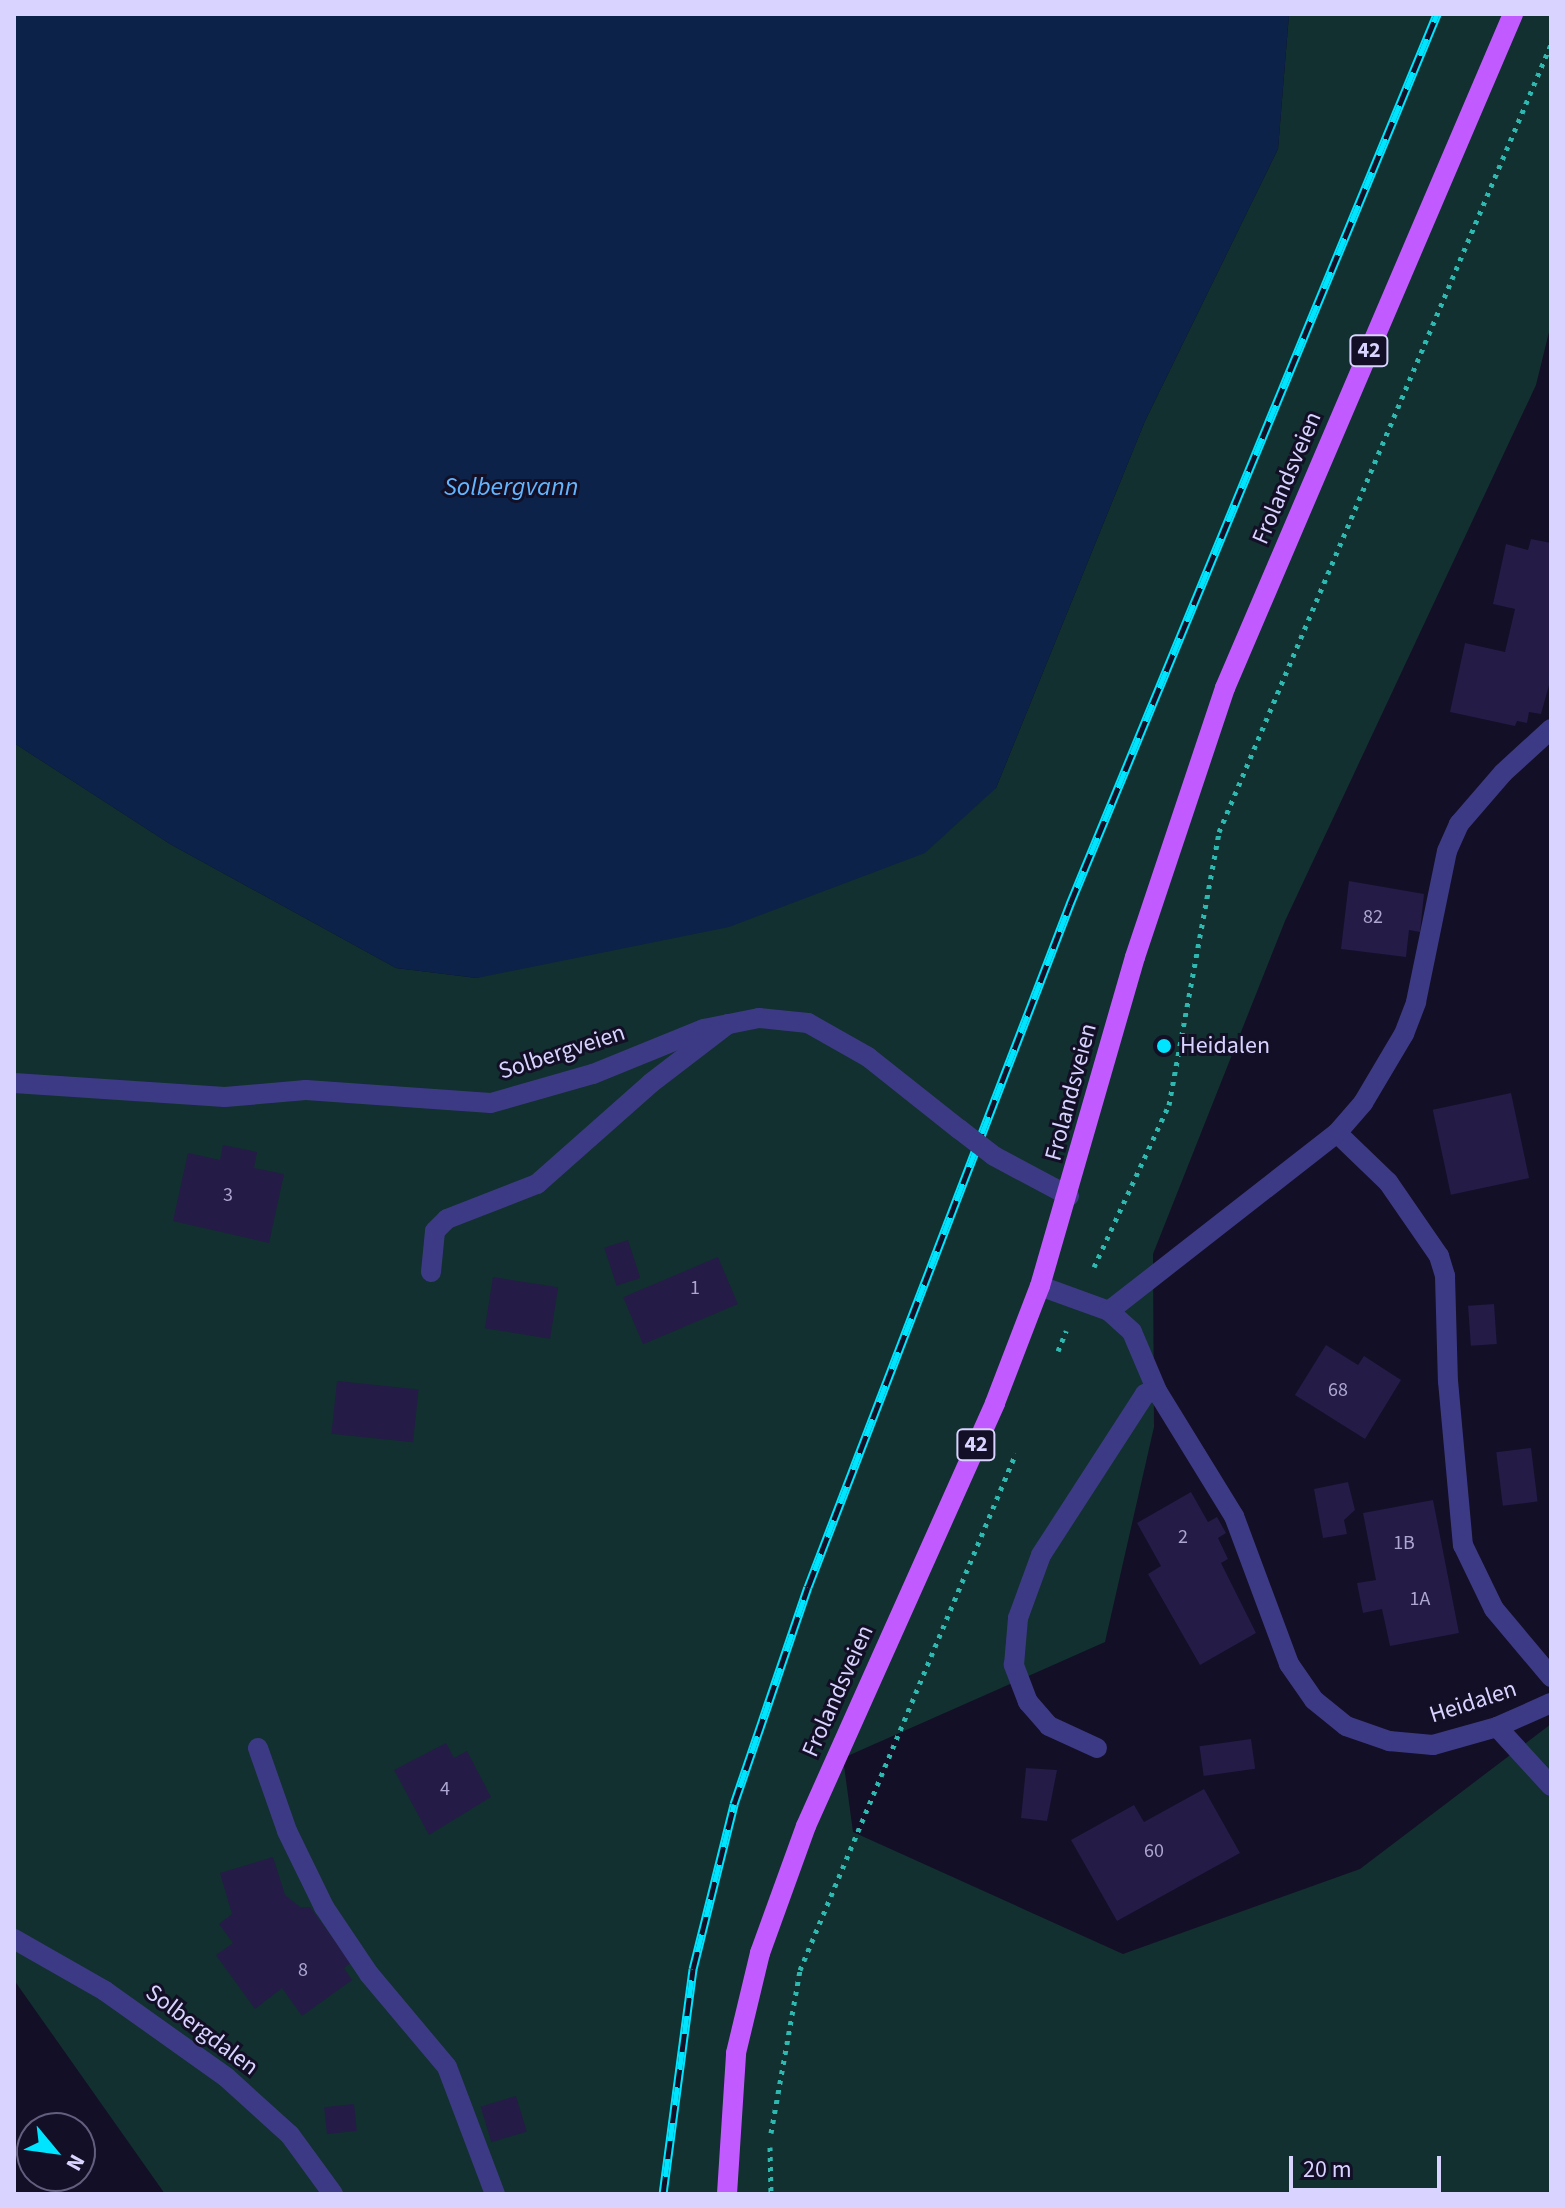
<!DOCTYPE html>
<style>
body{margin:0}
#map{position:relative;width:1565px;height:2208px;overflow:hidden;background:#130f26;font-family:"Source Sans 3",sans-serif}
div>[style]{position:absolute}
.green>*{inset:0;background:#12302f}
.water>*{inset:0;background:#0c2248}
.building>*{inset:0;background:#241b47;transform-origin:0 0}
.path>*{height:5px;margin-top:-2.5px;transform-origin:0;background:repeating-linear-gradient(90deg,#2fb8b0 0 4px,transparent 0 10px)}
.minor>*{height:20px;margin:-10px;padding:0 10px;transform-origin:10px;border-radius:10px;background:#3d3a85}
.major>*{height:20px;margin:-10px;padding:0 10px;transform-origin:10px;border-radius:10px;background:#c25bff}
.rail>*{height:9px;margin-top:-4.5px;transform-origin:0;background:repeating-linear-gradient(90deg,#130f26 0 18px,#00e5ff 0 36px);box-sizing:border-box;border-block:2px solid #00e5ff}
.minor-bridge>*{height:20px;margin:-10px;padding:0 10px;transform-origin:10px;border-radius:10px;background:#3d3a85}
.dots>*{width:22px;height:22px;translate:-50% -50%;box-sizing:border-box;border:4px solid #130f26;border-radius:50%}
span{translate:-50% -50%;white-space:nowrap;text-align:center;line-height:1.15;-webkit-text-stroke:6px #130f26;paint-order:stroke}
.number-label{font-size:20px;color:#aca6d1}
.number-label span{-webkit-text-stroke-width:0}
.shield-label span{padding:2px 6px;background:#130f26;border:2px solid;border-radius:6px;-webkit-text-stroke-width:0}
.shield-label{font-size:22px;color:#d9d4ff;font-weight:700}
.street-label{font-size:24px;color:#d9d4ff}
.poi-label{font-size:24px;color:#d9d4ff}
.left{translate:0 -50%;text-align:left}
.water-label{font-size:26px;color:#62b6ff;font-style:italic}
.frame{position:absolute;inset:0;border:16px solid #d9d4ff;pointer-events:none}
.north{position:absolute;left:16px;top:2112px;width:80px;height:80px;box-sizing:border-box;background:#130f26;border:2px solid #625e7d;border-radius:50%;rotate:119deg;font-size:22px;font-weight:700;line-height:32px;text-align:center;color:#d9d4ff}
.north::after{content:'';display:block;margin:auto;width:28px;height:36px;background:#00e5ff;clip-path:polygon(50% 0,100% 100%,50% 72%,0 100%)}
.scale{position:absolute;left:1289px;top:2156px;width:152px;height:36px;box-sizing:border-box;border:4px solid #d9d4ff;border-top:0;padding-left:10px;font-size:24px;line-height:28px;white-space:nowrap;color:#d9d4ff;-webkit-text-stroke:6px #130f26;paint-order:stroke}
</style>
<div id="map">
<div class="green">
<i style="clip-path:polygon(1289px 14px,1551px 14px,1551px 324px,1536px 385px,1285px 921px,1153px 1254px,1154px 1427px,1105px 1642px,843px 1758px,853px 1832px,1123px 1954px,1360px 1869px,1551px 1724px,1551px 2194px,165px 2194px,14px 1980px,14px 743px,170px 844px,396px 968px,477px 978px,996px 788px,1145px 421px,1278px 149px)"></i>
</div>
<div class="water">
<i style="clip-path:polygon(14px 14px,1289px 14px,1278px 149px,1145px 421px,996px 788px,925px 853px,729px 927px,477px 978px,396px 968px,170px 844px,14px 743px)"></i>
</div>
<div class="building">
<i style="clip-path:polygon(1531px 539px,1551px 543px,1551px 678px,1541px 714px,1529px 712px,1527px 723px,1517px 721px,1515px 726px,1450px 712px,1465px 643px,1505px 652px,1515px 609px,1493px 604px,1506px 544px,1528px 550px)"></i>
<i style="clip-path:polygon(1349px 881px,1424px 894px,1420px 932px,1409px 930px,1406px 957px,1341px 949px)"></i>
<i style="left:1511px;top:1093px;width:87px;height:80px;rotate:78deg"></i>
<i style="clip-path:polygon(223px 1145px,257px 1152px,254px 1168px,284px 1174px,269px 1243px,173px 1221px,188px 1153px,220px 1160px)"></i>
<i style="left:628px;top:1240px;width:40px;height:25px;rotate:72deg"></i>
<i style="left:718px;top:1257px;width:51px;height:103px;rotate:67deg"></i>
<i style="left:493px;top:1277px;width:66px;height:52px;rotate:9deg"></i>
<i style="left:1494px;top:1304px;width:40px;height:26px;rotate:86deg"></i>
<i style="clip-path:polygon(1326px 1345px,1358px 1365px,1364px 1356px,1401px 1380px,1365px 1439px,1295px 1395px)"></i>
<i style="left:337px;top:1381px;width:82px;height:53px;rotate:6deg"></i>
<i style="left:1531px;top:1448px;width:54px;height:35px;rotate:83deg"></i>
<i style="clip-path:polygon(1348px 1482px,1355px 1510px,1344px 1520px,1347px 1534px,1323px 1538px,1314px 1489px)"></i>
<i style="clip-path:polygon(1191px 1492px,1208px 1522px,1217px 1517px,1226px 1533px,1218px 1538px,1228px 1559px,1221px 1563px,1256px 1633px,1200px 1665px,1148px 1574px,1161px 1566px,1137px 1523px)"></i>
<i style="clip-path:polygon(1433px 1500px,1459px 1633px,1390px 1646px,1382px 1609px,1363px 1613px,1357px 1583px,1376px 1580px,1363px 1513px)"></i>
<i style="left:1251px;top:1739px;width:30px;height:52px;rotate:82deg"></i>
<i style="clip-path:polygon(446px 1743px,454px 1758px,467px 1751px,491px 1797px,429px 1835px,394px 1770px)"></i>
<i style="clip-path:polygon(1026px 1768px,1057px 1770px,1047px 1821px,1021px 1818px)"></i>
<i style="clip-path:polygon(1204px 1789px,1240px 1853px,1117px 1921px,1071px 1840px,1134px 1805px,1144px 1822px)"></i>
<i style="clip-path:polygon(273px 1857px,285px 1895px,300px 1907px,310px 1907px,351px 1963px,344px 1968px,352px 1980px,302px 2016px,282px 1988px,255px 2009px,216px 1955px,233px 1943px,219px 1924px,232px 1914px,220px 1873px)"></i>
<i style="left:516px;top:2096px;width:37px;height:37px;rotate:73deg"></i>
<i style="left:354px;top:2104px;width:27px;height:30px;rotate:84deg"></i>
</div>
<div class="path">
<i style="left:1094px;top:1267px;width:179px;rotate:-65.2deg"></i>
<i style="left:1169px;top:1105px;width:278px;rotate:-79.6deg"></i>
<i style="left:1219px;top:832px;width:855px;rotate:-67.15deg"></i>
<i style="left:1058px;top:1351px;width:22px;rotate:-68deg"></i>
<i style="left:771px;top:2133px;width:166px;rotate:-79.9deg"></i>
<i style="left:800px;top:1970px;width:560px;rotate:-67.33deg"></i>
<i style="left:770px;top:2147px;width:47px;rotate:88.8deg"></i>
</div>
<div class="minor">
<i style="left:14px;top:1083px;width:211px;rotate:3.8deg"></i>
<i style="left:225px;top:1097px;width:81px;rotate:-4.9deg"></i>
<i style="left:306px;top:1090px;width:185px;rotate:4deg"></i>
<i style="left:491px;top:1103px;width:106px;rotate:-15.9deg"></i>
<i style="left:593px;top:1074px;width:120px;rotate:-22.1deg"></i>
<i style="left:704px;top:1029px;width:56px;rotate:-11.3deg"></i>
<i style="left:759px;top:1018px;width:49px;rotate:5.8deg"></i>
<i style="left:808px;top:1023px;width:69px;rotate:29.5deg"></i>
<i style="left:868px;top:1057px;width:116px;rotate:38.4deg"></i>
<i style="left:1337px;top:1133px;width:71px;rotate:43.9deg"></i>
<i style="left:1388px;top:1182px;width:90px;rotate:55.4deg"></i>
<i style="left:1439px;top:1256px;width:21px;rotate:73deg"></i>
<i style="left:1445px;top:1276px;width:105px;rotate:88.4deg"></i>
<i style="left:1448px;top:1381px;width:165px;rotate:84.8deg"></i>
<i style="left:1463px;top:1545px;width:71px;rotate:64.2deg"></i>
<i style="left:1494px;top:1609px;width:89px;rotate:50deg"></i>
<i style="left:994px;top:1156px;width:85px;rotate:28.1deg"></i>
<i style="left:431px;top:1272px;width:41px;rotate:-84.4deg"></i>
<i style="left:435px;top:1231px;width:17px;rotate:-45deg"></i>
<i style="left:447px;top:1219px;width:97px;rotate:-21.3deg"></i>
<i style="left:537px;top:1184px;width:152px;rotate:-41.5deg"></i>
<i style="left:651px;top:1083px;width:97px;rotate:-37.5deg"></i>
<i style="left:1040px;top:1286px;width:73px;rotate:19.9deg"></i>
<i style="left:1109px;top:1311px;width:31px;rotate:42deg"></i>
<i style="left:1132px;top:1332px;width:64px;rotate:67deg"></i>
<i style="left:1157px;top:1391px;width:147px;rotate:58.4deg"></i>
<i style="left:1234px;top:1516px;width:158px;rotate:69.6deg"></i>
<i style="left:1289px;top:1664px;width:44px;rotate:55.2deg"></i>
<i style="left:1314px;top:1700px;width:41px;rotate:39.1deg"></i>
<i style="left:1346px;top:1726px;width:46px;rotate:19.2deg"></i>
<i style="left:1389px;top:1741px;width:44px;rotate:5.2deg"></i>
<i style="left:1433px;top:1745px;width:66px;rotate:-15.7deg"></i>
<i style="left:1497px;top:1727px;width:59px;rotate:-24deg"></i>
<i style="left:1109px;top:1311px;width:289px;rotate:-38deg"></i>
<i style="left:1337px;top:1133px;width:40px;rotate:-49deg"></i>
<i style="left:1363px;top:1103px;width:80px;rotate:-59.3deg"></i>
<i style="left:1404px;top:1034px;width:34px;rotate:-69deg"></i>
<i style="left:1416px;top:1002px;width:154px;rotate:-78.4deg"></i>
<i style="left:1447px;top:851px;width:30px;rotate:-66deg"></i>
<i style="left:1459px;top:824px;width:67px;rotate:-49.2deg"></i>
<i style="left:1503px;top:773px;width:65px;rotate:-42.5deg"></i>
<i style="left:1497px;top:1727px;width:80px;rotate:47.5deg"></i>
<i style="left:258px;top:1748px;width:88px;rotate:70.7deg"></i>
<i style="left:287px;top:1831px;width:85px;rotate:64deg"></i>
<i style="left:324px;top:1907px;width:81px;rotate:56.1deg"></i>
<i style="left:369px;top:1974px;width:121px;rotate:50deg"></i>
<i style="left:447px;top:2067px;width:136px;rotate:69.3deg"></i>
<i style="left:1097px;top:1748px;width:53px;rotate:-155.4deg"></i>
<i style="left:1049px;top:1726px;width:32px;rotate:-131deg"></i>
<i style="left:1028px;top:1702px;width:40px;rotate:-111deg"></i>
<i style="left:1014px;top:1665px;width:47px;rotate:-85.1deg"></i>
<i style="left:1018px;top:1618px;width:67px;rotate:-69.9deg"></i>
<i style="left:1041px;top:1555px;width:192px;rotate:-57.1deg"></i>
<i style="left:1145px;top:1394px;width:12px;rotate:-14deg"></i>
<i style="left:14px;top:1939px;width:105px;rotate:29.7deg"></i>
<i style="left:105px;top:1991px;width:148px;rotate:35.4deg"></i>
<i style="left:226px;top:2077px;width:86px;rotate:42.2deg"></i>
<i style="left:290px;top:2135px;width:73px;rotate:53.9deg"></i>
</div>
<div class="major">
<i style="left:727px;top:2194px;width:141px;rotate:-86.3deg"></i>
<i style="left:736px;top:2053px;width:103px;rotate:-76.5deg"></i>
<i style="left:760px;top:1953px;width:135px;rotate:-70.1deg"></i>
<i style="left:806px;top:1826px;width:463px;rotate:-65.9deg"></i>
<i style="left:995px;top:1403px;width:125px;rotate:-69deg"></i>
<i style="left:1040px;top:1286px;width:342px;rotate:-73.9deg"></i>
<i style="left:1135px;top:957px;width:284px;rotate:-71.5deg"></i>
<i style="left:1225px;top:688px;width:733px;rotate:-66.86deg"></i>
</div>
<div class="rail">
<i style="left:663px;top:2194px;width:227px;rotate:-82.4deg"></i>
<i style="left:693px;top:1969px;width:170px;rotate:-76deg"></i>
<i style="left:734px;top:1804px;width:229px;rotate:-71.2deg"></i>
<i style="left:808px;top:1587px;width:732px;rotate:-69.01deg"></i>
<i style="left:1070px;top:904px;width:963px;rotate:-67.59deg"></i>
</div>
<div class="minor-bridge">
<i style="left:959px;top:1129px;width:44px;rotate:37.6deg"></i>
</div>
<div class="dots">
<i style="left:1164px;top:1046px;background:#00e5ff"></i>
</div>
<div class="number-label">
<span style="left:1373px;top:917px">82</span>
<span style="left:228px;top:1195px">3</span>
<span style="left:695px;top:1288px">1</span>
<span style="left:1338px;top:1390px">68</span>
<span style="left:1183px;top:1537px">2</span>
<span style="left:1404px;top:1543px">1B</span>
<span style="left:1420px;top:1599px">1A</span>
<span style="left:445px;top:1789px">4</span>
<span style="left:1154px;top:1851px">60</span>
<span style="left:303px;top:1970px">8</span>
</div>
<div class="shield-label">
<span style="left:1369px;top:351px">42</span>
<span style="left:976px;top:1445px">42</span>
</div>
<div class="street-label">
<span style="left:1287px;top:478px;rotate:-67deg">Frolandsveien</span>
<span style="left:562px;top:1052px;rotate:-18deg">Solbergveien</span>
<span style="left:1071px;top:1092px;rotate:-75deg">Frolandsveien</span>
<span style="left:838px;top:1691px;rotate:-66deg">Frolandsveien</span>
<span style="left:1473px;top:1702px;rotate:-18deg">Heidalen</span>
<span style="left:202px;top:2030px;rotate:37deg">Solbergdalen</span>
</div>
<div class="poi-label">
<span class="left" style="left:1180px;top:1046px">Heidalen</span>
</div>
<div class="water-label">
<span style="left:511px;top:487px">Solbergvann</span>
</div>
<div class="frame"></div>
<div class="north">N</div>
<div class="scale">20 m</div>
</div>
